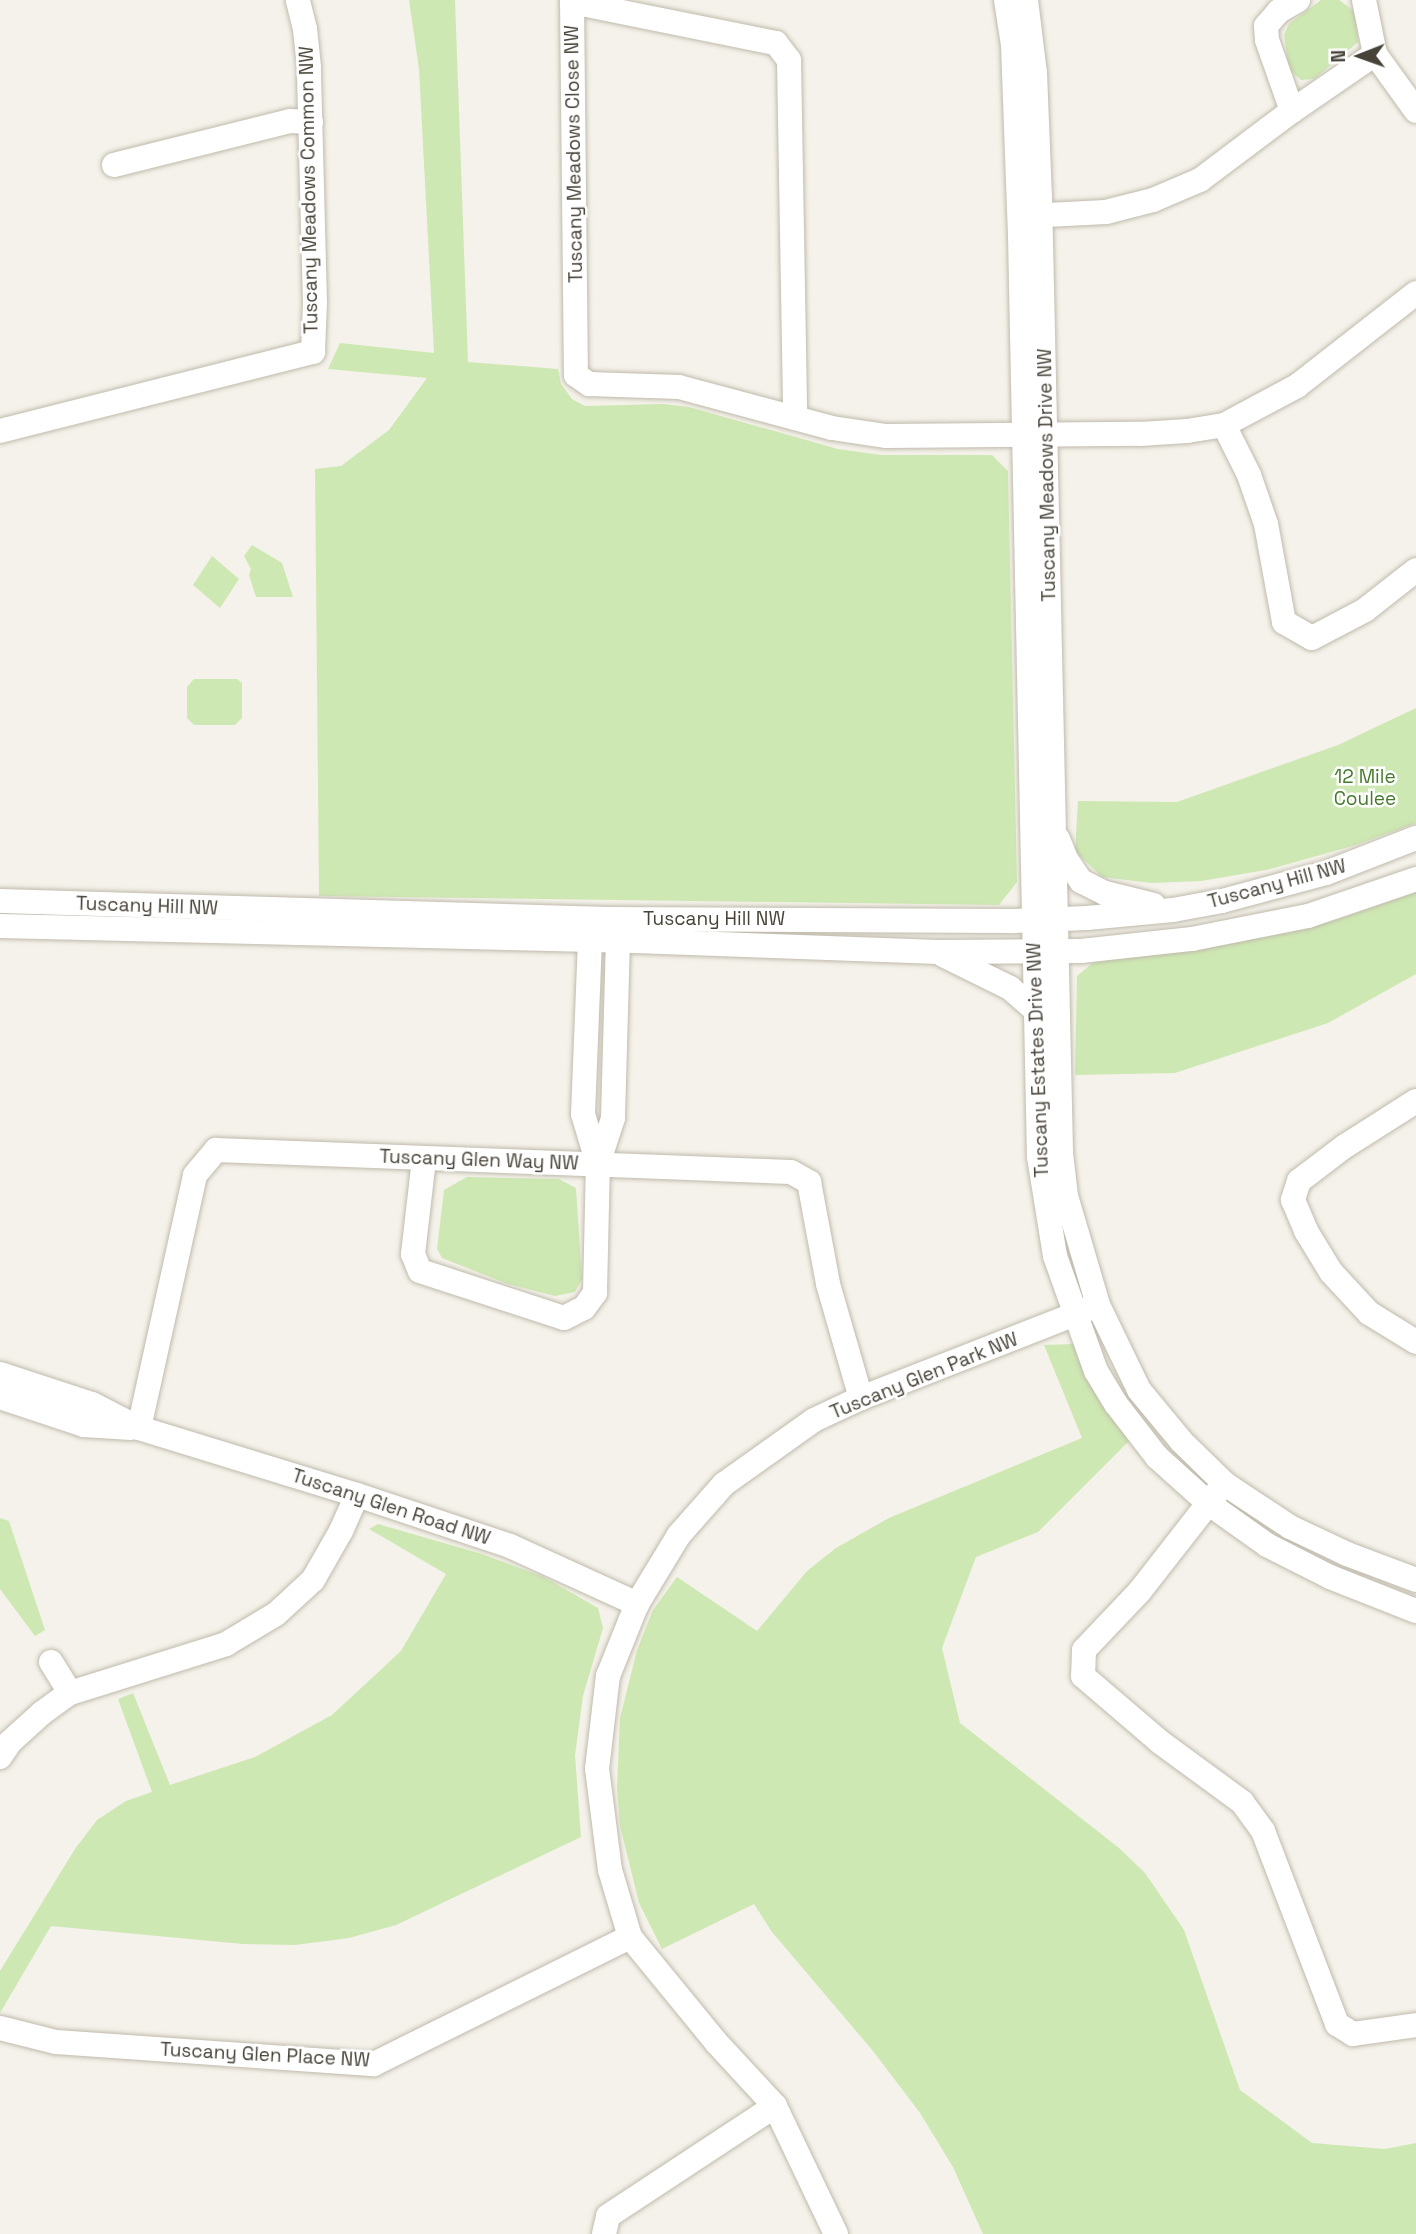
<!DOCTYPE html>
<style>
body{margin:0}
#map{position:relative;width:1416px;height:2234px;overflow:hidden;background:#f4f2ea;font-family:"Space Grotesk",sans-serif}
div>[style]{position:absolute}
.green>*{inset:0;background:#cee8b3}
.roads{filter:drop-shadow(0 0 2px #c0baac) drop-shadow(0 0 2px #c0baac)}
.minor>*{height:24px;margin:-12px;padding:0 12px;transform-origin:12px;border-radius:12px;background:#fff}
span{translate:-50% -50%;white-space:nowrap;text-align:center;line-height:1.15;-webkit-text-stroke:5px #fff;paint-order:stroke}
.street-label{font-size:19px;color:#484338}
.park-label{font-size:19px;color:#467a2b}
.north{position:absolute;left:1325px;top:21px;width:70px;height:70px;-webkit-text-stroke:5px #fff;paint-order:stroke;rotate:269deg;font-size:19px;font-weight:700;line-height:28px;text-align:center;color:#484338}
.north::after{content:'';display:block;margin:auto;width:24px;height:32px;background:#484338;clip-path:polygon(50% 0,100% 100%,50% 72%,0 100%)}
</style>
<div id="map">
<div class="green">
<i style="clip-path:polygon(409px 0,455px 0,468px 362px,558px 369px,561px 384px,572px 399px,585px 406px,662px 404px,689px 407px,838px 449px,881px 455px,992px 455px,1008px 471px,1017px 882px,999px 905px,319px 896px,315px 469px,341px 466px,389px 430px,427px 378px,328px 369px,340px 343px,434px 353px,419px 69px)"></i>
<i style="clip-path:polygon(1321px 0,1339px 0,1354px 11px,1358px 42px,1314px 79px,1301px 80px,1289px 69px,1284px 35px,1289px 24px)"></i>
<i style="clip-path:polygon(252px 545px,282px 563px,293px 597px,256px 597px,249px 575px,251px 569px,244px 556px)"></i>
<i style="clip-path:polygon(212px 556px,239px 579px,220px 608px,193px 585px)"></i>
<i style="clip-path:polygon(194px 679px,237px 679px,242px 683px,242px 718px,235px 725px,194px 725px,187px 718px,187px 687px)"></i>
<i style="clip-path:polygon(1416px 708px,1416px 823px,1356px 845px,1266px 870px,1201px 881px,1151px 883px,1102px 877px,1075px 851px,1078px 801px,1177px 802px,1338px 745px)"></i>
<i style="clip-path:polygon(1416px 892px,1416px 974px,1328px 1023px,1175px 1073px,1075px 1075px,1077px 976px,1094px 962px,1269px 935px,1342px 918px)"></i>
<i style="clip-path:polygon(467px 1177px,559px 1179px,576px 1188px,582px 1279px,575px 1292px,555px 1296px,508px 1284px,442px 1258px,437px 1249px,444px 1190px)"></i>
<i style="clip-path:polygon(1073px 1344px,1134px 1436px,1038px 1532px,976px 1557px,942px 1648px,960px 1723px,1119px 1848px,1145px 1873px,1184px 1930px,1240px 2090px,1312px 2143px,1385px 2149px,1416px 2143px,1416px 2234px,983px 2234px,953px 2167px,920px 2113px,873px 2051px,772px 1932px,754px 1904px,662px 1949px,639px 1903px,620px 1826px,617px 1788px,620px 1718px,637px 1650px,653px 1610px,677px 1577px,757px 1631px,807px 1571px,836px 1548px,889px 1518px,1082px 1438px,1044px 1345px)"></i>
<i style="clip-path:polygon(0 1518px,9px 1521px,45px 1630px,35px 1636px,0 1589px)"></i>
<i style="clip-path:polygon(378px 1524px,482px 1554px,544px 1577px,598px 1608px,603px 1628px,583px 1696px,575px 1755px,581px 1837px,396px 1925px,349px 1938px,295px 1945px,243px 1944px,51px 1926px,0 2013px,0 1971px,75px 1849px,97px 1820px,126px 1801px,152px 1792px,118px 1699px,133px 1693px,170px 1785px,255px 1757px,332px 1715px,401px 1651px,446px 1574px,369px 1529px)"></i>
</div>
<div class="roads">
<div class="minor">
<i style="left:572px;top:0;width:375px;rotate:89.4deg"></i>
<i style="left:576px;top:375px;width:16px;rotate:35deg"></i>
<i style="left:589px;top:384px;width:90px;rotate:1.9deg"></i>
<i style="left:679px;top:387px;width:158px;rotate:15deg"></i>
<i style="left:832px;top:428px;width:55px;rotate:8.4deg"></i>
<i style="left:886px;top:436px;width:254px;rotate:-0.5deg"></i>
<i style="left:1140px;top:434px;width:47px;rotate:-3.7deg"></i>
<i style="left:1187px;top:431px;width:37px;rotate:-9deg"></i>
<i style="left:1224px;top:425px;width:83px;rotate:-28.1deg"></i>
<i style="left:1297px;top:386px;width:151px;rotate:-38deg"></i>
<i style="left:1006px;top:0;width:46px;rotate:81.2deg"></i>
<i style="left:1013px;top:45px;width:191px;rotate:87.9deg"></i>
<i style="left:1020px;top:236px;width:921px;rotate:88.82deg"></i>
<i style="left:1039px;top:1157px;width:100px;rotate:80.8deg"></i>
<i style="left:1055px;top:1256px;width:122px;rotate:70.4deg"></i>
<i style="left:1096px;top:1371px;width:39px;rotate:59deg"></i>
<i style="left:1116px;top:1404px;width:67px;rotate:52.3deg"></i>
<i style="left:1157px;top:1457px;width:69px;rotate:42deg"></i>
<i style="left:1208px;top:1503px;width:72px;rotate:35.4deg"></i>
<i style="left:1267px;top:1545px;width:71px;rotate:26.9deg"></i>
<i style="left:1330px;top:1577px;width:92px;rotate:21.6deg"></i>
<i style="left:1026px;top:0;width:74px;rotate:83deg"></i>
<i style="left:1035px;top:73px;width:124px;rotate:87.7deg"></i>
<i style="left:1040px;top:197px;width:956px;rotate:88.74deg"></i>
<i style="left:1061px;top:1153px;width:43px;rotate:83.4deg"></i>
<i style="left:1066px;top:1196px;width:114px;rotate:73.6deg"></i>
<i style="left:1098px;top:1305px;width:94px;rotate:64.2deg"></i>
<i style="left:1139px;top:1390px;width:67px;rotate:50.4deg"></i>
<i style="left:1182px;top:1442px;width:60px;rotate:44.3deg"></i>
<i style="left:1225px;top:1484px;width:78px;rotate:33.5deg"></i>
<i style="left:1290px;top:1527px;width:63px;rotate:25.3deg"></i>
<i style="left:1347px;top:1554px;width:74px;rotate:20.6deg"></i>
<i style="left:1364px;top:0;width:55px;rotate:78.5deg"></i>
<i style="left:1375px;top:54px;width:70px;rotate:54.3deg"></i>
<i style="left:572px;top:2px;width:208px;rotate:11.4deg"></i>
<i style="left:776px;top:43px;width:21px;rotate:53deg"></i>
<i style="left:789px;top:60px;width:358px;rotate:89deg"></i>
<i style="left:1292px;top:111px;width:101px;rotate:-34.5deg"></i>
<i style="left:114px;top:165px;width:181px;rotate:-14deg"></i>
<i style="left:290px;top:121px;width:21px;rotate:3deg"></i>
<i style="left:1027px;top:216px;width:79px;rotate:-2.9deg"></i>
<i style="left:1106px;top:212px;width:49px;rotate:-14.3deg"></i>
<i style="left:1153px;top:200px;width:51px;rotate:-23.1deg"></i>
<i style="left:1200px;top:180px;width:115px;rotate:-36.9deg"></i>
<i style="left:1292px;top:111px;width:75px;rotate:-109.4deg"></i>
<i style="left:1267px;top:40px;width:14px;rotate:-94deg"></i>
<i style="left:1266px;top:26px;width:20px;rotate:-49deg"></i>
<i style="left:1279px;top:11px;width:22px;rotate:-30deg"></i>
<i style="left:1224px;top:425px;width:56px;rotate:63.4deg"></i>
<i style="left:1249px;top:475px;width:52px;rotate:70.9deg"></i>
<i style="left:1266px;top:524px;width:100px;rotate:79.6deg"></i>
<i style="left:1284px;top:622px;width:32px;rotate:30deg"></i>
<i style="left:1312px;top:638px;width:60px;rotate:-27.8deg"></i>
<i style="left:1365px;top:610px;width:65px;rotate:-38.1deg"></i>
<i style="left:0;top:431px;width:323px;rotate:-14.2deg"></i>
<i style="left:313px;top:352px;width:49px;rotate:-87.7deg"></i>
<i style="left:315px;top:303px;width:236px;rotate:-91.5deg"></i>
<i style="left:309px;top:67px;width:38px;rotate:-96deg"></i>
<i style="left:305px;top:29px;width:30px;rotate:-104deg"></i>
<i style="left:1058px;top:839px;width:22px;rotate:68deg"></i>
<i style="left:1066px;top:859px;width:27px;rotate:56deg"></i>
<i style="left:1081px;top:881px;width:27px;rotate:27deg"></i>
<i style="left:1105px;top:893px;width:50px;rotate:13.8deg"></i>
<i style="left:0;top:901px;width:607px;rotate:1.7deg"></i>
<i style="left:607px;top:919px;width:406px;rotate:0.3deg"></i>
<i style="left:1013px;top:921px;width:74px;rotate:-2.3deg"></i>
<i style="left:1087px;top:918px;width:86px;rotate:-5.3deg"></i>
<i style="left:1173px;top:910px;width:50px;rotate:-10.4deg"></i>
<i style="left:1222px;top:901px;width:108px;rotate:-15.1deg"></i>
<i style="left:1326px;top:873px;width:97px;rotate:-21.3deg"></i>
<i style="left:0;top:926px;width:635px;rotate:1.35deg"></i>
<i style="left:635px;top:941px;width:303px;rotate:2.1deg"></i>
<i style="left:938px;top:952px;width:143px;rotate:-0.4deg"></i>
<i style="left:1081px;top:951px;width:112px;rotate:-6.2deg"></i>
<i style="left:1192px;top:939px;width:118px;rotate:-11.2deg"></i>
<i style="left:1308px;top:916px;width:114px;rotate:-18.9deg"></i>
<i style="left:943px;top:955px;width:75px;rotate:26.2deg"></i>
<i style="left:1010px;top:988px;width:33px;rotate:41deg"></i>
<i style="left:1416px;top:1101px;width:84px;rotate:147.6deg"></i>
<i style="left:1345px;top:1146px;width:58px;rotate:142.7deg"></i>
<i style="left:1299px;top:1181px;width:20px;rotate:108deg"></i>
<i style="left:1293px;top:1200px;width:34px;rotate:67deg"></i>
<i style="left:1306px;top:1231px;width:48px;rotate:58.6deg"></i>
<i style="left:1331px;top:1272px;width:56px;rotate:47.2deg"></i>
<i style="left:1369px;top:1313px;width:55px;rotate:31.7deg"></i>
<i style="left:424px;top:1159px;width:96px;rotate:96.6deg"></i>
<i style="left:413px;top:1254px;width:18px;rotate:68deg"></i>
<i style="left:420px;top:1271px;width:151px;rotate:18.1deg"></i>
<i style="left:564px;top:1318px;width:22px;rotate:-27deg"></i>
<i style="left:584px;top:1308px;width:19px;rotate:-54deg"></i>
<i style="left:595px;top:1293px;width:129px;rotate:-88.7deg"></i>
<i style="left:598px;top:1164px;width:48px;rotate:-71.9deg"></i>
<i style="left:613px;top:1118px;width:178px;rotate:-88.4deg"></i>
<i style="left:618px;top:940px;width:16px;rotate:-120deg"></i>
<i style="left:598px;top:1164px;width:52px;rotate:-106.7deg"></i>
<i style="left:583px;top:1114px;width:174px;rotate:-87.7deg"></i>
<i style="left:590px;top:940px;width:16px;rotate:-50deg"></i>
<i style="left:0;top:1374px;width:97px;rotate:18.1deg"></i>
<i style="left:92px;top:1404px;width:53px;rotate:27.1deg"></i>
<i style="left:139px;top:1428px;width:228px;rotate:17.1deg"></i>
<i style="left:357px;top:1495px;width:161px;rotate:18.4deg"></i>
<i style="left:510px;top:1546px;width:140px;rotate:24.5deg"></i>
<i style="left:0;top:1397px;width:89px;rotate:18.4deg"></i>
<i style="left:84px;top:1425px;width:47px;rotate:3.7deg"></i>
<i style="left:139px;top:1428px;width:259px;rotate:-77.5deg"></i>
<i style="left:195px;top:1175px;width:33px;rotate:-50deg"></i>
<i style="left:216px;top:1150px;width:575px;rotate:2.19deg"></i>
<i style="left:791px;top:1172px;width:21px;rotate:29deg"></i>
<i style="left:809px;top:1182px;width:104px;rotate:79.4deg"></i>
<i style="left:828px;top:1284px;width:119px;rotate:73.9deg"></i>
<i style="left:1218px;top:1491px;width:127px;rotate:128deg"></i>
<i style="left:1140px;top:1591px;width:81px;rotate:133.5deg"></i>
<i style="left:1084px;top:1650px;width:26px;rotate:92deg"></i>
<i style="left:1083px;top:1676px;width:101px;rotate:40.6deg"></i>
<i style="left:1160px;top:1742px;width:102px;rotate:36.2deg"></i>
<i style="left:1242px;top:1802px;width:36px;rotate:54deg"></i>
<i style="left:1263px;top:1831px;width:207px;rotate:69deg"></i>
<i style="left:1337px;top:2024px;width:19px;rotate:32deg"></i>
<i style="left:1353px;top:2034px;width:64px;rotate:-8.1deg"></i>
<i style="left:51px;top:1662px;width:36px;rotate:58deg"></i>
<i style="left:0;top:1757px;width:18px;rotate:-56deg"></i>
<i style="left:10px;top:1742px;width:43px;rotate:-42.2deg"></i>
<i style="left:42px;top:1713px;width:34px;rotate:-36deg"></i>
<i style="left:70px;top:1693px;width:164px;rotate:-17.4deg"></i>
<i style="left:226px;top:1644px;width:58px;rotate:-31deg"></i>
<i style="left:276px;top:1614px;width:50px;rotate:-42.6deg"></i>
<i style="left:313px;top:1580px;width:56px;rotate:-60.3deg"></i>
<i style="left:341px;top:1531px;width:39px;rotate:-66deg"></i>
<i style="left:0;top:2028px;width:58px;rotate:14deg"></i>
<i style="left:56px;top:2042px;width:319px;rotate:4deg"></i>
<i style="left:374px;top:2064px;width:286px;rotate:-26.4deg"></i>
<i style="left:604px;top:2234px;width:18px;rotate:-77deg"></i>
<i style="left:608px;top:2216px;width:200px;rotate:-33.4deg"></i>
<i style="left:836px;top:2234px;width:142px;rotate:-115.5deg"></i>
<i style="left:775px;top:2106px;width:87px;rotate:-132.7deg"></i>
<i style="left:716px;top:2042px;width:136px;rotate:-129.3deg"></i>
<i style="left:630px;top:1937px;width:70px;rotate:-106.6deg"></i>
<i style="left:610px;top:1870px;width:102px;rotate:-97.3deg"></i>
<i style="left:597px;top:1769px;width:94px;rotate:-83.3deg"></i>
<i style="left:608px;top:1676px;width:78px;rotate:-68.1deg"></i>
<i style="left:637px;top:1604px;width:81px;rotate:-58.7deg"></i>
<i style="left:679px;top:1535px;width:68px;rotate:-48.6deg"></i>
<i style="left:724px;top:1484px;width:110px;rotate:-35.4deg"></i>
<i style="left:814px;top:1420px;width:52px;rotate:-25.1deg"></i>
<i style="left:861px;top:1398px;width:244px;rotate:-21.4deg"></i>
</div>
</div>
<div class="street-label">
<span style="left:574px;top:154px;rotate:-91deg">Tuscany Meadows Close NW</span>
<span style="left:309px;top:190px;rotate:-91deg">Tuscany Meadows Common NW</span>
<span style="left:1047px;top:475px;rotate:-91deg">Tuscany Meadows Drive NW</span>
<span style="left:1277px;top:884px;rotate:-15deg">Tuscany Hill NW</span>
<span style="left:147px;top:906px;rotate:2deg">Tuscany Hill NW</span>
<span style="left:714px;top:919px">Tuscany Hill NW</span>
<span style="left:1038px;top:1060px;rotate:-92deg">Tuscany Estates Drive NW</span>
<span style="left:479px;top:1160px;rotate:2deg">Tuscany Glen Way NW</span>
<span style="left:924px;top:1376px;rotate:-22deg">Tuscany Glen Park NW</span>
<span style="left:391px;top:1507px;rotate:18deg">Tuscany Glen Road NW</span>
<span style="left:265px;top:2055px;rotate:3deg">Tuscany Glen Place NW</span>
</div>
<div class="park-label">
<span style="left:1365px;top:788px">12 Mile<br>Coulee</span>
</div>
<div class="north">N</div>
</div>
